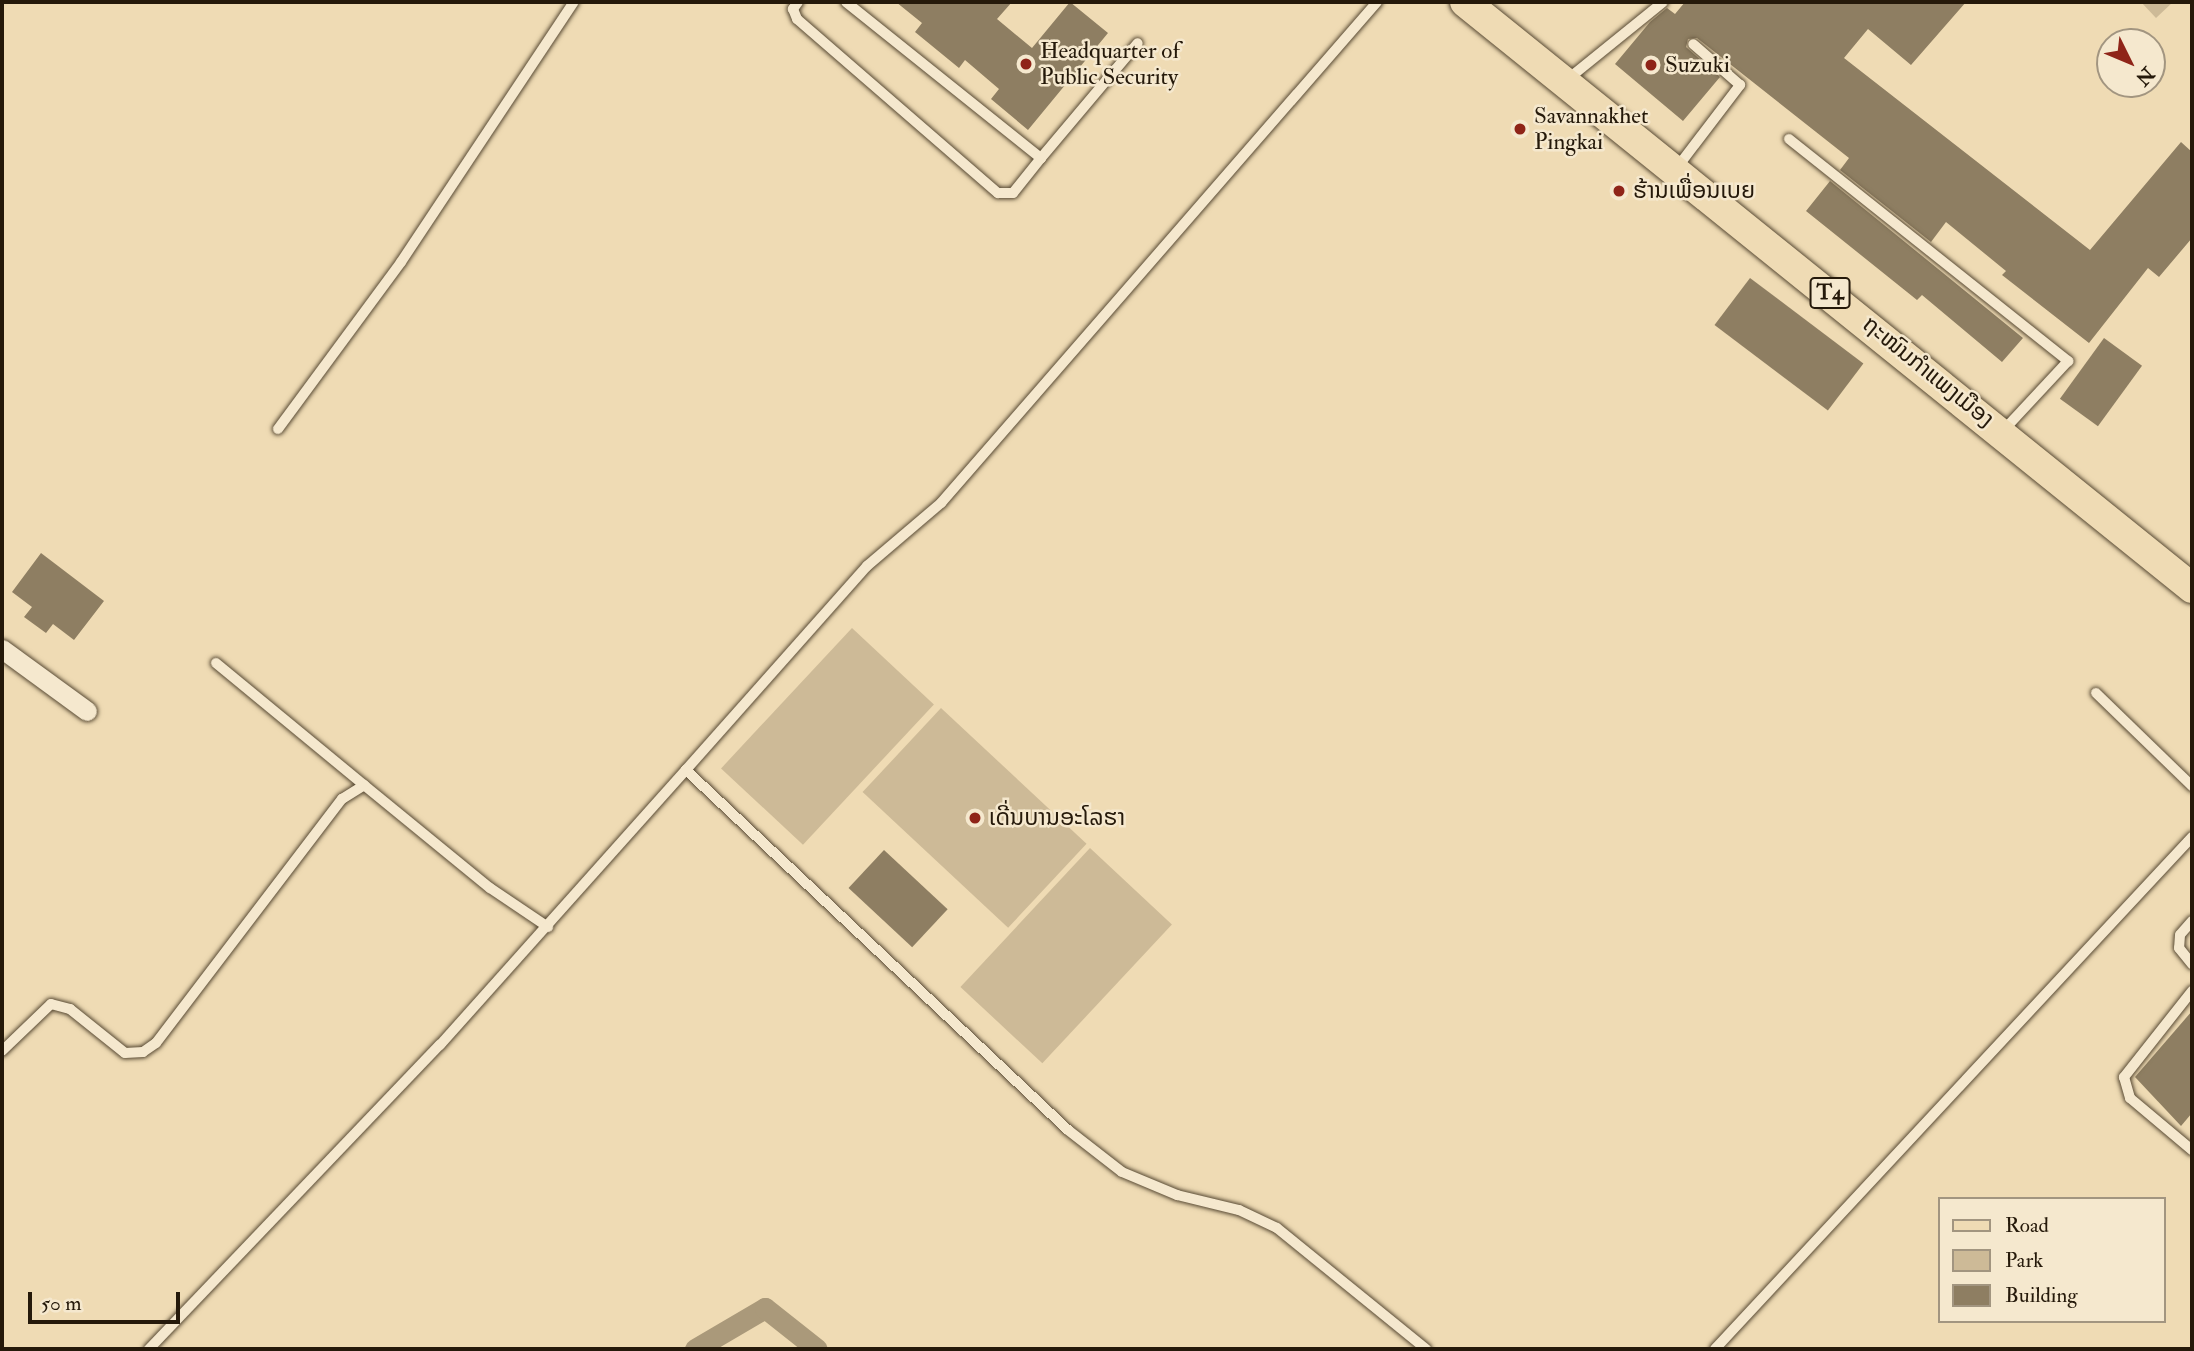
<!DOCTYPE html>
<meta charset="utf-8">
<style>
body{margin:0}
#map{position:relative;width:2194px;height:1351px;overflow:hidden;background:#efdbb4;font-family:"IM FELL Double Pica","Noto Sans Lao",serif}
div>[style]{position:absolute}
.green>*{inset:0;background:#cdba97;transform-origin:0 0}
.canal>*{height:21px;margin:-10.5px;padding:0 10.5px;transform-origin:10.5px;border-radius:10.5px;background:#aa997a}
.building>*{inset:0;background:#8e7e62;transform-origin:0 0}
.roads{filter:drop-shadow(0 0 2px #584a34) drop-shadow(0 0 2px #584a34)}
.lane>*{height:10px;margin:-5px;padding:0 5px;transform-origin:5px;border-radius:5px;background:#f5e8ce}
.street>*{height:19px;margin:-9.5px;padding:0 9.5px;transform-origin:9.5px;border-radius:9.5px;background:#f5e8ce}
.primary>*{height:30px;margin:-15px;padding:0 15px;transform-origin:15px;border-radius:15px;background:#efdbb4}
.dots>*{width:19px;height:19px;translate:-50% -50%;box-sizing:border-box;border:4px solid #f5e8ce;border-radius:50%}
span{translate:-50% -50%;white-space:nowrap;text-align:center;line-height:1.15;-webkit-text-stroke:5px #f5e8ce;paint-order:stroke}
.shield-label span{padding:2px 5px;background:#f5e8ce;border:2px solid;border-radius:5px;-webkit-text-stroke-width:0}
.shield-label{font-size:21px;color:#25190a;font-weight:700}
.poi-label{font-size:23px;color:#25190a}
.left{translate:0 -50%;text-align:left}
.street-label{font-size:23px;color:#25190a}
.frame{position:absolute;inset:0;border:4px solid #25190a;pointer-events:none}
.legend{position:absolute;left:1938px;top:1197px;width:228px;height:126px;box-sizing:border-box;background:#f5e8ce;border:2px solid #a29580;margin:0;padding:9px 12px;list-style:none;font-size:21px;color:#25190a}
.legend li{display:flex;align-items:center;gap:14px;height:35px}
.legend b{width:35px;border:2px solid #a29580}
.north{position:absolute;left:2096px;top:28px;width:70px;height:70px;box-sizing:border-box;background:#f5e8ce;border:2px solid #a29580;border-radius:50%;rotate:133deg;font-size:19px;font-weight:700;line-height:28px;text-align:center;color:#25190a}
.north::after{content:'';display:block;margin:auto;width:24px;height:32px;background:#8f2418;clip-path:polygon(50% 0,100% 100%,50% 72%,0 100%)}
.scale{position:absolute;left:28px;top:1292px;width:152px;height:32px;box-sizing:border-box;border:4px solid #25190a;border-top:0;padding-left:9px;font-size:21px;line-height:24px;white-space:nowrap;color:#25190a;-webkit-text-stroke:5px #f5e8ce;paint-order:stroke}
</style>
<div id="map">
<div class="green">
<i style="clip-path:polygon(2141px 2px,2173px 2px,2156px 18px)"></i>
<i style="left:852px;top:628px;width:112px;height:192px;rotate:43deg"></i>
<i style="left:941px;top:708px;width:199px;height:115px;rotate:43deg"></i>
<i style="left:1090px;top:848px;width:112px;height:190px;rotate:43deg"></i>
</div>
<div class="canal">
<i style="left:695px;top:1349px;width:81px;rotate:-30.4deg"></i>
<i style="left:765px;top:1308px;width:66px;rotate:38.3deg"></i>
</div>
<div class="building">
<i style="clip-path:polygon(896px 2px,1012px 2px,997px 19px,1032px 48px,1070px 2px,1108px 33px,1028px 130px,991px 99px,999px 89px,965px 60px,959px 68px,915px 32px,922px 23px)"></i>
<i style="clip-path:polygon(1685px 2px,1966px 2px,1911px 65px,1868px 29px,1844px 58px,2090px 250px,2181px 142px,2192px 152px,2192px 238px,2159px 277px,2148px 268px,2089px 343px,2002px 275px,2006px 271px,1946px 222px,1931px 242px,1840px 170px,1849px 158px,1697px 38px,1688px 39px,1686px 47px,1720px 77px,1683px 121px,1615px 64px,1650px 22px,1667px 8px,1675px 14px)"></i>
<i style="clip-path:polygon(1830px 181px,2023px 338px,2002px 362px,1922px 295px,1917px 300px,1806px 211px)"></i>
<i style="left:1750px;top:278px;width:142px;height:59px;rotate:37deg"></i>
<i style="left:2104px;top:338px;width:47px;height:75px;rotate:36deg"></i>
<i style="clip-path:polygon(41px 553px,104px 601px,74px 640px,53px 624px,46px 633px,24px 617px,32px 607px,12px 592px)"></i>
<i style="left:884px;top:850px;width:87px;height:52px;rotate:43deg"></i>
<i style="clip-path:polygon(2192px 1011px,2192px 1113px,2181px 1126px,2135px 1077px)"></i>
</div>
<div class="roads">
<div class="lane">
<i style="left:798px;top:2px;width:9px;rotate:126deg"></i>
<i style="left:793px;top:9px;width:11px;rotate:68deg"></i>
<i style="left:797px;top:19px;width:266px;rotate:40.9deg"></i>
<i style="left:998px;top:193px;width:15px"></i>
<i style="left:1013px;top:193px;width:45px;rotate:-51.3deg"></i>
<i style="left:846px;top:2px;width:250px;rotate:38.7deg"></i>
<i style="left:1041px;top:158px;width:150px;rotate:-49.9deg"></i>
<i style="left:1377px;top:2px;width:664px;rotate:131.03deg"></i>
<i style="left:941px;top:503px;width:97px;rotate:139.6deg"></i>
<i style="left:867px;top:566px;width:273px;rotate:131.6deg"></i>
<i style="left:686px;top:770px;width:525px;rotate:43.3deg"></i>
<i style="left:1068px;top:1130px;width:68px;rotate:37.9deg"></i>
<i style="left:1122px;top:1172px;width:60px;rotate:22.7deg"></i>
<i style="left:1177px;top:1195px;width:64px;rotate:13.6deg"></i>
<i style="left:1239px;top:1210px;width:42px;rotate:25.3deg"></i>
<i style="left:1277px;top:1228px;width:192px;rotate:39.1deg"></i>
<i style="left:1568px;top:79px;width:122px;rotate:-39deg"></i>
<i style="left:1789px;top:139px;width:357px;rotate:38.5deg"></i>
<i style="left:2068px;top:361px;width:97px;rotate:132.9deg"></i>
<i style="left:1676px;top:169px;width:106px;rotate:-52.7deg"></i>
<i style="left:1740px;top:85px;width:62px;rotate:-138.9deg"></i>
<i style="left:278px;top:429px;width:207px;rotate:-53.6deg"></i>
<i style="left:401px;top:262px;width:312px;rotate:-56.4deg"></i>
<i style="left:216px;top:663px;width:192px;rotate:39.5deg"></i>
<i style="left:2096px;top:693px;width:134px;rotate:44.1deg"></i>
<i style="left:2192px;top:921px;width:18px;rotate:131deg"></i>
<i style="left:2180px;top:935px;width:13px;rotate:94deg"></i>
<i style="left:2179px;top:948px;width:21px;rotate:51deg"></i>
<i style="left:2192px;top:991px;width:110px;rotate:128.3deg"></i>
<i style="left:2124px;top:1077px;width:22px;rotate:74deg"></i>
<i style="left:2130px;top:1098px;width:81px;rotate:40deg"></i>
<i style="left:2px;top:1051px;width:68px;rotate:-43.8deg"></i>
<i style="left:51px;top:1004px;width:20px;rotate:15deg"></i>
<i style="left:70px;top:1009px;width:70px;rotate:38.7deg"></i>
<i style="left:125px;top:1053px;width:18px;rotate:-3deg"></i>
<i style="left:143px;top:1052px;width:16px;rotate:-35deg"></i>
<i style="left:156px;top:1043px;width:307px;rotate:-52.7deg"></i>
<i style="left:342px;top:799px;width:26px;rotate:-32deg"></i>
<i style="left:364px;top:785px;width:163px;rotate:39.3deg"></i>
<i style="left:490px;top:888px;width:70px;rotate:33.9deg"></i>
<i style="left:149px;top:1349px;width:421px;rotate:-46.3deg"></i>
<i style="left:440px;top:1045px;width:369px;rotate:-48.2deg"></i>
<i style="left:1715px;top:1349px;width:700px;rotate:-47.03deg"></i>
</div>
<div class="street">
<i style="left:2px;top:649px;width:105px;rotate:36.1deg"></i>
</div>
<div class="primary">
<i style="left:1465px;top:2px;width:934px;rotate:38.87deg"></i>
</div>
</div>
<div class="dots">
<i style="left:1026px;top:64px;background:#8f2418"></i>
<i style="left:1651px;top:65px;background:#8f2418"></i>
<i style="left:1520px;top:129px;background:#8f2418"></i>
<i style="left:1619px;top:191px;background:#8f2418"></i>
<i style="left:975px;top:818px;background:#8f2418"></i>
</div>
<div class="shield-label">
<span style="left:1830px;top:293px">T4</span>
</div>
<div class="poi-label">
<span class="left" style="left:1040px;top:64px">Headquarter of<br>Public Security</span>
<span class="left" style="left:1665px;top:65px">Suzuki</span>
<span class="left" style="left:1534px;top:129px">Savannakhet<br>Pingkai</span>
<span class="left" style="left:1633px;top:191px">ຮ້ານເພື່ອນເບຍ</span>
<span class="left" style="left:989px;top:818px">ເດີ່ນບານອະໂລຮາ</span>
</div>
<div class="street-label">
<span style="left:1928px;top:372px;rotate:39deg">ຖະໜົນກຳແພງເມືອງ</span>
</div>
<div class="frame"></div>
<ul class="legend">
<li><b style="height:9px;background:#efdbb4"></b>Road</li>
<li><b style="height:19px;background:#cdba97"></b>Park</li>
<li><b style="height:19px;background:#8e7e62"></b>Building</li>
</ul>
<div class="north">N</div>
<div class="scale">50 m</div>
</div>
